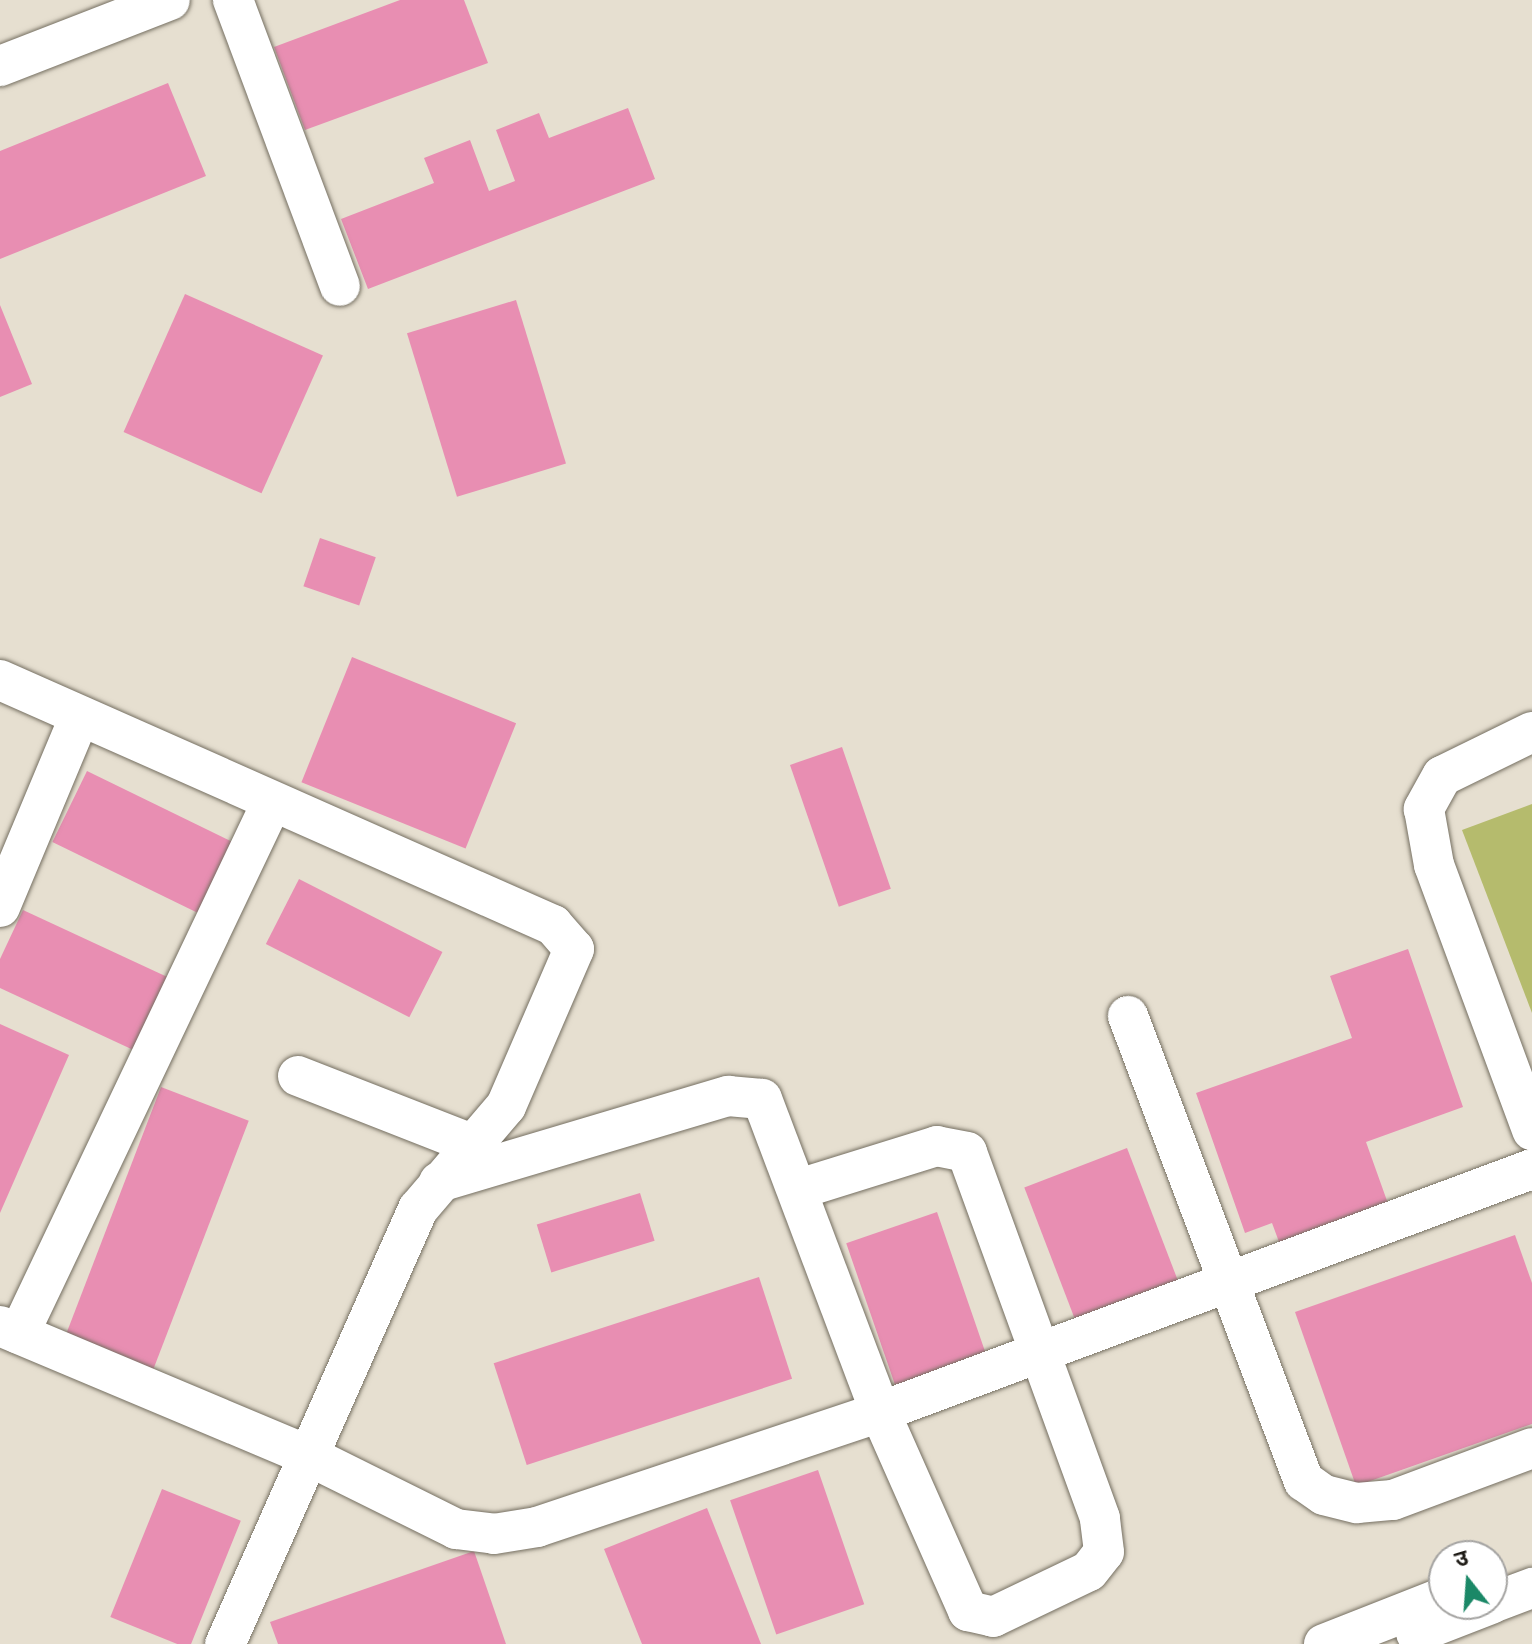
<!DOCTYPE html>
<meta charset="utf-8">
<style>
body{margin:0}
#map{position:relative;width:1532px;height:1644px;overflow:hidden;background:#e6dfd0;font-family:Montserrat,"Noto Sans Devanagari",sans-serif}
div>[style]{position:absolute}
.green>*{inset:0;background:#b5bb6d}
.building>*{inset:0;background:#e88eb2;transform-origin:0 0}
.roads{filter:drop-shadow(0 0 2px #756f61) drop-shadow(0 0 2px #756f61)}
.minor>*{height:40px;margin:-20px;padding:0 20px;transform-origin:20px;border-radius:20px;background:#fff}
span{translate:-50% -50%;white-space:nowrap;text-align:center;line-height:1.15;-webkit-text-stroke:7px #fff;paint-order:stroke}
.north{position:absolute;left:1428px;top:1540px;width:80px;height:80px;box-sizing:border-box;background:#fff;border:2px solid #a5a4a2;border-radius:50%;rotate:343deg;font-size:22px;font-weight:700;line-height:32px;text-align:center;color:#1f1c17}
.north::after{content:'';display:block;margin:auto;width:28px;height:36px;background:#1b8867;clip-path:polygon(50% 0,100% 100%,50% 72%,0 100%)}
</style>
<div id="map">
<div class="green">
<i style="clip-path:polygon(1532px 804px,1532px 1013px,1462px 830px)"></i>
</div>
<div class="building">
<i style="clip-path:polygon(400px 0,464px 0,488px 63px,305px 130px,274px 47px)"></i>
<i style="clip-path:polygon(168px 83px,206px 176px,0 259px,0 151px)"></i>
<i style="clip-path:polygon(628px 108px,655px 179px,368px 289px,341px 219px,434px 183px,424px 158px,470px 140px,489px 191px,515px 181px,496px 130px,539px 113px,549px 138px)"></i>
<i style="left:185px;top:294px;width:151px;height:151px;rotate:24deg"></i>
<i style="left:516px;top:300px;width:171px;height:114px;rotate:73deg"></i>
<i style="clip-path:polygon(0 305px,32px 384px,0 397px)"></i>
<i style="left:320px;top:538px;width:59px;height:51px;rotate:19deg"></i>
<i style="left:352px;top:657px;width:177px;height:135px;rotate:22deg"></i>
<i style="left:842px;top:747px;width:150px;height:55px;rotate:71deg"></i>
<i style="left:87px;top:771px;width:162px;height:79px;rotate:26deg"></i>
<i style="left:299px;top:879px;width:161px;height:73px;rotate:27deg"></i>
<i style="clip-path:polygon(23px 910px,176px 981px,142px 1054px,0 988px,0 959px)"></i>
<i style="clip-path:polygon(1408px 949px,1463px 1107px,1366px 1142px,1391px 1212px,1282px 1250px,1272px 1223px,1245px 1233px,1196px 1093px,1352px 1038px,1330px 976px)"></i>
<i style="clip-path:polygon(0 1024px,69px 1055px,0 1213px)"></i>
<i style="left:161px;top:1087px;width:94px;height:266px;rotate:21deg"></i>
<i style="left:1127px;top:1148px;width:153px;height:110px;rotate:69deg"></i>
<i style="left:640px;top:1193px;width:50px;height:108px;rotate:73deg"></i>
<i style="left:937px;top:1212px;width:159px;height:96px;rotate:71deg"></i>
<i style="clip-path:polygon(1515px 1235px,1532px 1283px,1532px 1424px,1356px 1486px,1295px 1312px)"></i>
<i style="left:759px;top:1277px;width:107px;height:279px;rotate:72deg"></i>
<i style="left:818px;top:1470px;width:142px;height:93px;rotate:71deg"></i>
<i style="left:162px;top:1489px;width:85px;height:138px;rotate:22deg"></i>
<i style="clip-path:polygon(707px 1508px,761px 1644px,642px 1644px,604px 1549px)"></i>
<i style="clip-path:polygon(474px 1551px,506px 1644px,278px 1644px,270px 1622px)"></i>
</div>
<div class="roads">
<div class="minor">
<i style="left:233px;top:0;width:305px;rotate:69.5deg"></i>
<i style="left:0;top:66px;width:182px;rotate:-21.2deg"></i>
<i style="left:0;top:680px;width:605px;rotate:23.9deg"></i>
<i style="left:553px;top:925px;width:32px;rotate:49deg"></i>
<i style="left:574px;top:949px;width:171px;rotate:113.4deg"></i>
<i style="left:506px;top:1106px;width:135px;rotate:130.5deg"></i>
<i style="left:418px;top:1209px;width:476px;rotate:113.9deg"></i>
<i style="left:1532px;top:732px;width:100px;rotate:153.9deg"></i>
<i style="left:1442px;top:776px;width:38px;rotate:119deg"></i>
<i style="left:1424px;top:809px;width:57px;rotate:79.9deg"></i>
<i style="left:1434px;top:865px;width:283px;rotate:69.7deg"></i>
<i style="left:0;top:907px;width:207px;rotate:-67.3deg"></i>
<i style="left:1128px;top:1016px;width:497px;rotate:69.3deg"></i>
<i style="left:1304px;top:1481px;width:24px;rotate:35deg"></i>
<i style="left:1324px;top:1495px;width:34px;rotate:14deg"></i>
<i style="left:1357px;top:1503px;width:36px;rotate:-5deg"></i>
<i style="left:1393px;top:1500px;width:148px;rotate:-20.5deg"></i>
<i style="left:298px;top:1076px;width:189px;rotate:21.4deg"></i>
<i style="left:439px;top:1182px;width:302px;rotate:-16.6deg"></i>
<i style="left:728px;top:1096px;width:34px;rotate:5deg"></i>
<i style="left:762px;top:1099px;width:335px;rotate:69.3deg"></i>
<i style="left:880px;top:1412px;width:218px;rotate:66.1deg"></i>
<i style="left:968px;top:1611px;width:26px;rotate:13deg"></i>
<i style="left:993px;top:1617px;width:106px;rotate:-25.6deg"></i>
<i style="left:1089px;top:1571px;width:24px;rotate:-52deg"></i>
<i style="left:1104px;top:1552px;width:34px;rotate:-97deg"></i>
<i style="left:1100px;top:1518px;width:389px;rotate:-110deg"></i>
<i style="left:967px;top:1152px;width:31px;rotate:-169deg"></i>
<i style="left:937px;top:1146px;width:145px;rotate:162.7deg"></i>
<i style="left:0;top:1326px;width:331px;rotate:22.8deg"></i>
<i style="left:305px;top:1454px;width:169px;rotate:26.4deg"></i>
<i style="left:456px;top:1529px;width:38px;rotate:7deg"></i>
<i style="left:494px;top:1534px;width:44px;rotate:-9.2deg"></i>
<i style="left:537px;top:1527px;width:362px;rotate:-18.5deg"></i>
<i style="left:880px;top:1412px;width:696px;rotate:-20.44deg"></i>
<i style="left:19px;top:1334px;width:589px;rotate:-64.57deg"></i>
<i style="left:1492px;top:1603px;width:43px;rotate:-20.6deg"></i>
<i style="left:1416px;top:1633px;width:80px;rotate:-21.1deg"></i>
<i style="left:1324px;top:1644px;width:129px;rotate:-21.4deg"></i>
</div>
</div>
<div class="north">उ</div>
</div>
